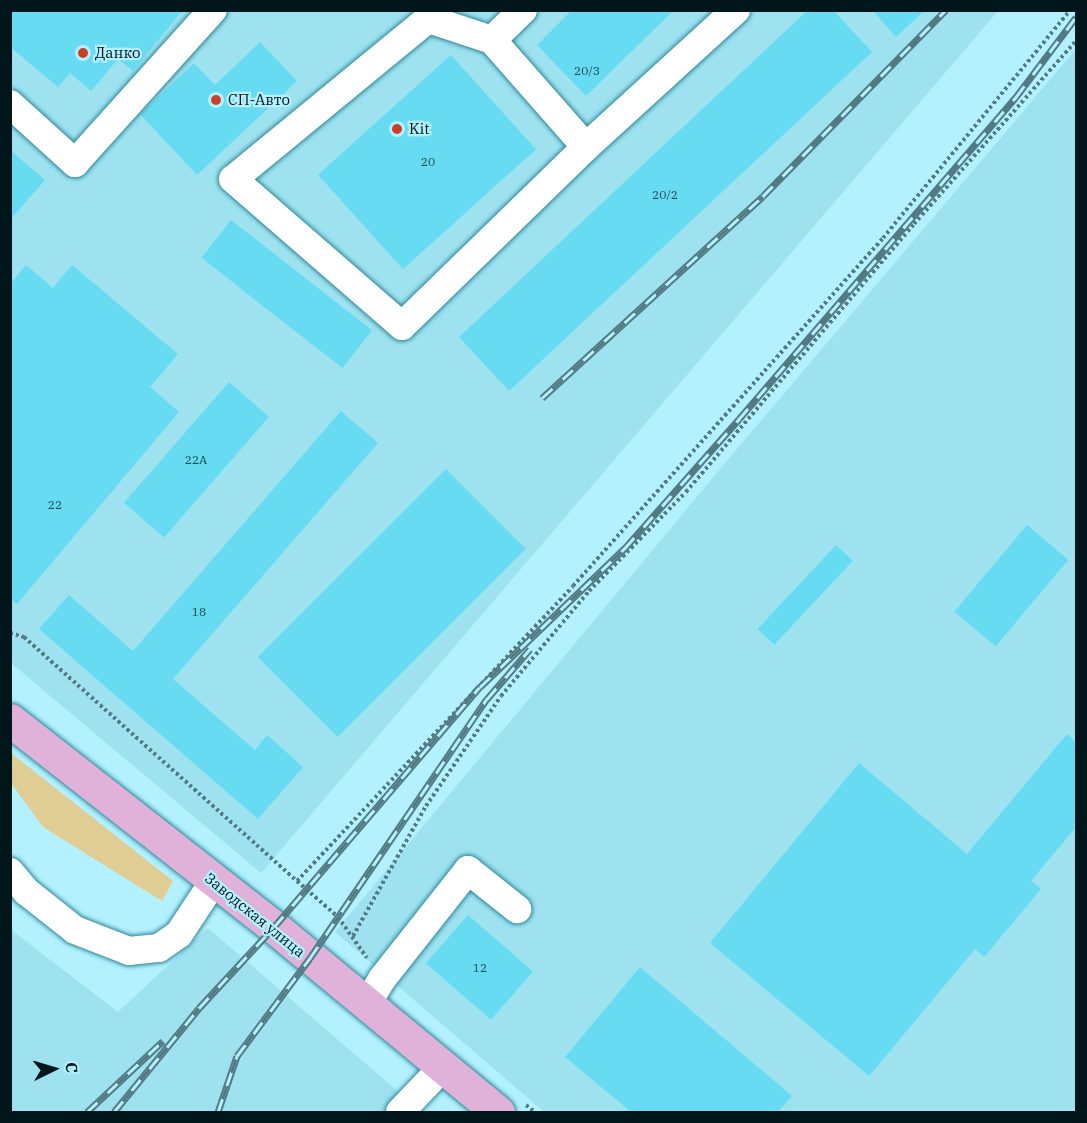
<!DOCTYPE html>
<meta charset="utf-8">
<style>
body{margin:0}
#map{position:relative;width:1087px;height:1123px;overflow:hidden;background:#b3f1ff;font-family:"IBM Plex Serif",serif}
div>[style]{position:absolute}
.built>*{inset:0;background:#9ee2f0}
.green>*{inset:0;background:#dfcd93}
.building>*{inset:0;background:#67dbf2;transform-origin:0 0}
.path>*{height:4px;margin-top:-2px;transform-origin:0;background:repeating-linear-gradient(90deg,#527b84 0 3px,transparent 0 6px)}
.roads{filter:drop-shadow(0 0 2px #2d889a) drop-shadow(0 0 2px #2d889a)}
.minor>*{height:28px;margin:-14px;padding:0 14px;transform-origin:14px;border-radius:14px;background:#fff}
.major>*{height:33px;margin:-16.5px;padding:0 16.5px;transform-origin:16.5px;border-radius:16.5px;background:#e0b2d9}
.rail>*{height:7px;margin-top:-3.5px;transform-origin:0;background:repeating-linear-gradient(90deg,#b3f1ff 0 14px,#527a83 0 28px);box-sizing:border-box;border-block:2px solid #527a83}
.dots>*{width:16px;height:16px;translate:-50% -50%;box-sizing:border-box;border:3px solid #b3f1ff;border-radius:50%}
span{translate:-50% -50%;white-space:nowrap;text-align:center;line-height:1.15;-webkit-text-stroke:4.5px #b3f1ff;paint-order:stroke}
.number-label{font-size:12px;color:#1a4751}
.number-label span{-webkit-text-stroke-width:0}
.poi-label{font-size:15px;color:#00161b}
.left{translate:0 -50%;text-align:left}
.street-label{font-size:15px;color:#00161b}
.frame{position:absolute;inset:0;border:12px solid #00161b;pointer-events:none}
.north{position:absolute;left:24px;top:1039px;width:60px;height:60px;-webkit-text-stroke:4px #b3f1ff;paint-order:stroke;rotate:85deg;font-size:16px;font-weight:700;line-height:24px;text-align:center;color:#00161b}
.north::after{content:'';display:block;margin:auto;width:21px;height:27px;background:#00161b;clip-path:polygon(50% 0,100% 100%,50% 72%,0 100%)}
</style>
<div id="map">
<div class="built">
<i style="clip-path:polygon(10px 11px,998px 11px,261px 873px,11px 663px)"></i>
<i style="clip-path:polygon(1076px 49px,1076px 1112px,544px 1112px,335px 932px,720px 469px)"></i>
<i style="clip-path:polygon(208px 928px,422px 1112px,11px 1112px,10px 929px,118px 1012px)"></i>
</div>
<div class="green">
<i style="clip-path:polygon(11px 753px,173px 881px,162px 901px,43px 827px,11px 783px)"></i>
</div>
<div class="building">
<i style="clip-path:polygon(10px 10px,183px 10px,133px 71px,118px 59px,91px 91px,70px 73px,58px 87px,10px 47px)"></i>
<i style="clip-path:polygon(572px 10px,674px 10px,586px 96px,537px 45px)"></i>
<i style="clip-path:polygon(808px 10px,833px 10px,872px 52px,509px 391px,459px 337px)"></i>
<i style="clip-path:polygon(872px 10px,925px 10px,896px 37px)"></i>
<i style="clip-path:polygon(260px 42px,297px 81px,197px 175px,140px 114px,194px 63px,215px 85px)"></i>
<i style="left:451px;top:55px;width:127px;height:179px;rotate:48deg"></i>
<i style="clip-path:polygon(10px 150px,45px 180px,10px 220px)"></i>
<i style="left:231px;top:220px;width:179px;height:48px;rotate:38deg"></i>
<i style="clip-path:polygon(26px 265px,53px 288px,72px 265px,178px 354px,150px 387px,179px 412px,17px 604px,10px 599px,10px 284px)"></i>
<i style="left:229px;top:382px;width:53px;height:160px;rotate:41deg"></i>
<i style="clip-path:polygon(341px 411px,378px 443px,173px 679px,255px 750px,267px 735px,303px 767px,258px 819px,39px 629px,69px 595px,133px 651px)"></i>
<i style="left:446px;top:469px;width:113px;height:266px;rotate:45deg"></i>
<i style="left:1027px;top:525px;width:54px;height:113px;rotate:40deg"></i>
<i style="left:836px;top:545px;width:23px;height:115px;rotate:43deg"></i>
<i style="clip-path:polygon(1067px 734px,1076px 742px,1076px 827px,1031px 881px,1041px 889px,984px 957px,975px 949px,869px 1076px,710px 943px,859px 763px,967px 854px)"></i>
<i style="left:468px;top:915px;width:86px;height:64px;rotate:41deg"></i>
<i style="clip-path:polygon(640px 967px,792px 1096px,778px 1112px,631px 1112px,565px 1057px)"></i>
</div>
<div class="path">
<i style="left:10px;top:633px;width:15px;rotate:16deg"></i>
<i style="left:24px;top:637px;width:366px;rotate:41.8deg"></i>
<i style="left:297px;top:881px;width:404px;rotate:-46.9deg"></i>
<i style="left:573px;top:586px;width:466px;rotate:-48.3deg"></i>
<i style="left:883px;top:238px;width:295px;rotate:-50.6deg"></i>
<i style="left:297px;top:881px;width:55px;rotate:41.3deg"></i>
<i style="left:338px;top:917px;width:50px;rotate:54.7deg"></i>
<i style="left:353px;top:936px;width:149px;rotate:-60.7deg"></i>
<i style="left:426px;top:806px;width:133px;rotate:-55.7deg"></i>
<i style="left:501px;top:696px;width:137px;rotate:-50deg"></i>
<i style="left:589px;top:591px;width:139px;rotate:-45.6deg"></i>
<i style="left:686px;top:492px;width:352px;rotate:-49.6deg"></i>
<i style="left:914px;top:224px;width:244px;rotate:-48.5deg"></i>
<i style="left:526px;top:1105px;width:11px;rotate:38deg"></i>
</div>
<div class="roads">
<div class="minor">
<i style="left:523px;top:10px;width:43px;rotate:135.9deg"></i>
<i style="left:492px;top:40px;width:142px;rotate:48.7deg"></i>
<i style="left:492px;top:40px;width:67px;rotate:-161.8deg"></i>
<i style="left:428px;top:19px;width:252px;rotate:140.6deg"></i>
<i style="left:233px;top:179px;width:224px;rotate:41deg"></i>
<i style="left:402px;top:326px;width:257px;rotate:-44.2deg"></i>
<i style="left:586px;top:147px;width:203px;rotate:-42.4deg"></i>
<i style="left:10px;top:104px;width:88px;rotate:42.2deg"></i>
<i style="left:75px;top:163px;width:206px;rotate:-48deg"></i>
<i style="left:10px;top:872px;width:26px;rotate:50deg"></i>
<i style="left:27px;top:892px;width:61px;rotate:38.4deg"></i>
<i style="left:75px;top:930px;width:58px;rotate:21.3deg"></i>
<i style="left:129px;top:951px;width:30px;rotate:-6deg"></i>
<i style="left:159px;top:948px;width:24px;rotate:-35deg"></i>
<i style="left:179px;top:934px;width:64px;rotate:-56.6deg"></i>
<i style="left:367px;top:1004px;width:29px;rotate:-59deg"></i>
<i style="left:382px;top:979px;width:139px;rotate:-51.7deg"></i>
<i style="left:468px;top:870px;width:63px;rotate:38.5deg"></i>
<i style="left:400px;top:1112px;width:64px;rotate:-46.3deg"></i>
</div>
<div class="major">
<i style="left:10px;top:720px;width:335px;rotate:38.1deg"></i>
<i style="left:274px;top:927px;width:291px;rotate:39.6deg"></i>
</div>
</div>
<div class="rail">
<i style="left:542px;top:398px;width:299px;rotate:-42.4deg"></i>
<i style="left:763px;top:196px;width:261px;rotate:-45.5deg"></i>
<i style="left:87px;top:1112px;width:104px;rotate:-43.1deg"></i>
<i style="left:114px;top:1112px;width:134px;rotate:-50.7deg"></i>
<i style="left:199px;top:1008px;width:110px;rotate:-47.2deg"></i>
<i style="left:274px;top:927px;width:316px;rotate:-49.4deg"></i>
<i style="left:480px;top:687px;width:201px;rotate:-43.8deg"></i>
<i style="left:625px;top:548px;width:172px;rotate:-48.5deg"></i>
<i style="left:739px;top:419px;width:425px;rotate:-49.3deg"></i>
<i style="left:1016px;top:97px;width:100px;rotate:-53.1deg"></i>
<i style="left:218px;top:1112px;width:59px;rotate:-71.3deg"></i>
<i style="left:237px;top:1056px;width:122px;rotate:-53.3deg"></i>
<i style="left:310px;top:958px;width:314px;rotate:-55.7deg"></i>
<i style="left:487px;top:699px;width:66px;rotate:-49.3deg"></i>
</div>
<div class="dots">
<i style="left:83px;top:53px;background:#cb4026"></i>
<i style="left:216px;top:100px;background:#cb4026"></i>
<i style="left:397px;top:129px;background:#cb4026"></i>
</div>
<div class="number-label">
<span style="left:587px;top:71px">20/3</span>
<span style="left:428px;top:162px">20</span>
<span style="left:665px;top:195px">20/2</span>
<span style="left:196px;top:460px">22А</span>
<span style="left:55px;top:505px">22</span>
<span style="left:199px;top:612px">18</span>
<span style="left:480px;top:968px">12</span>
</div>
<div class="poi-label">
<span class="left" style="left:95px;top:53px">Данко</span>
<span class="left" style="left:228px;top:100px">СП-Авто</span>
<span class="left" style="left:409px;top:129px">Kit</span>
</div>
<div class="street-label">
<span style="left:255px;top:915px;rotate:39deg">Заводская улица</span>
</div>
<div class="frame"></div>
<div class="north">С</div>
</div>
